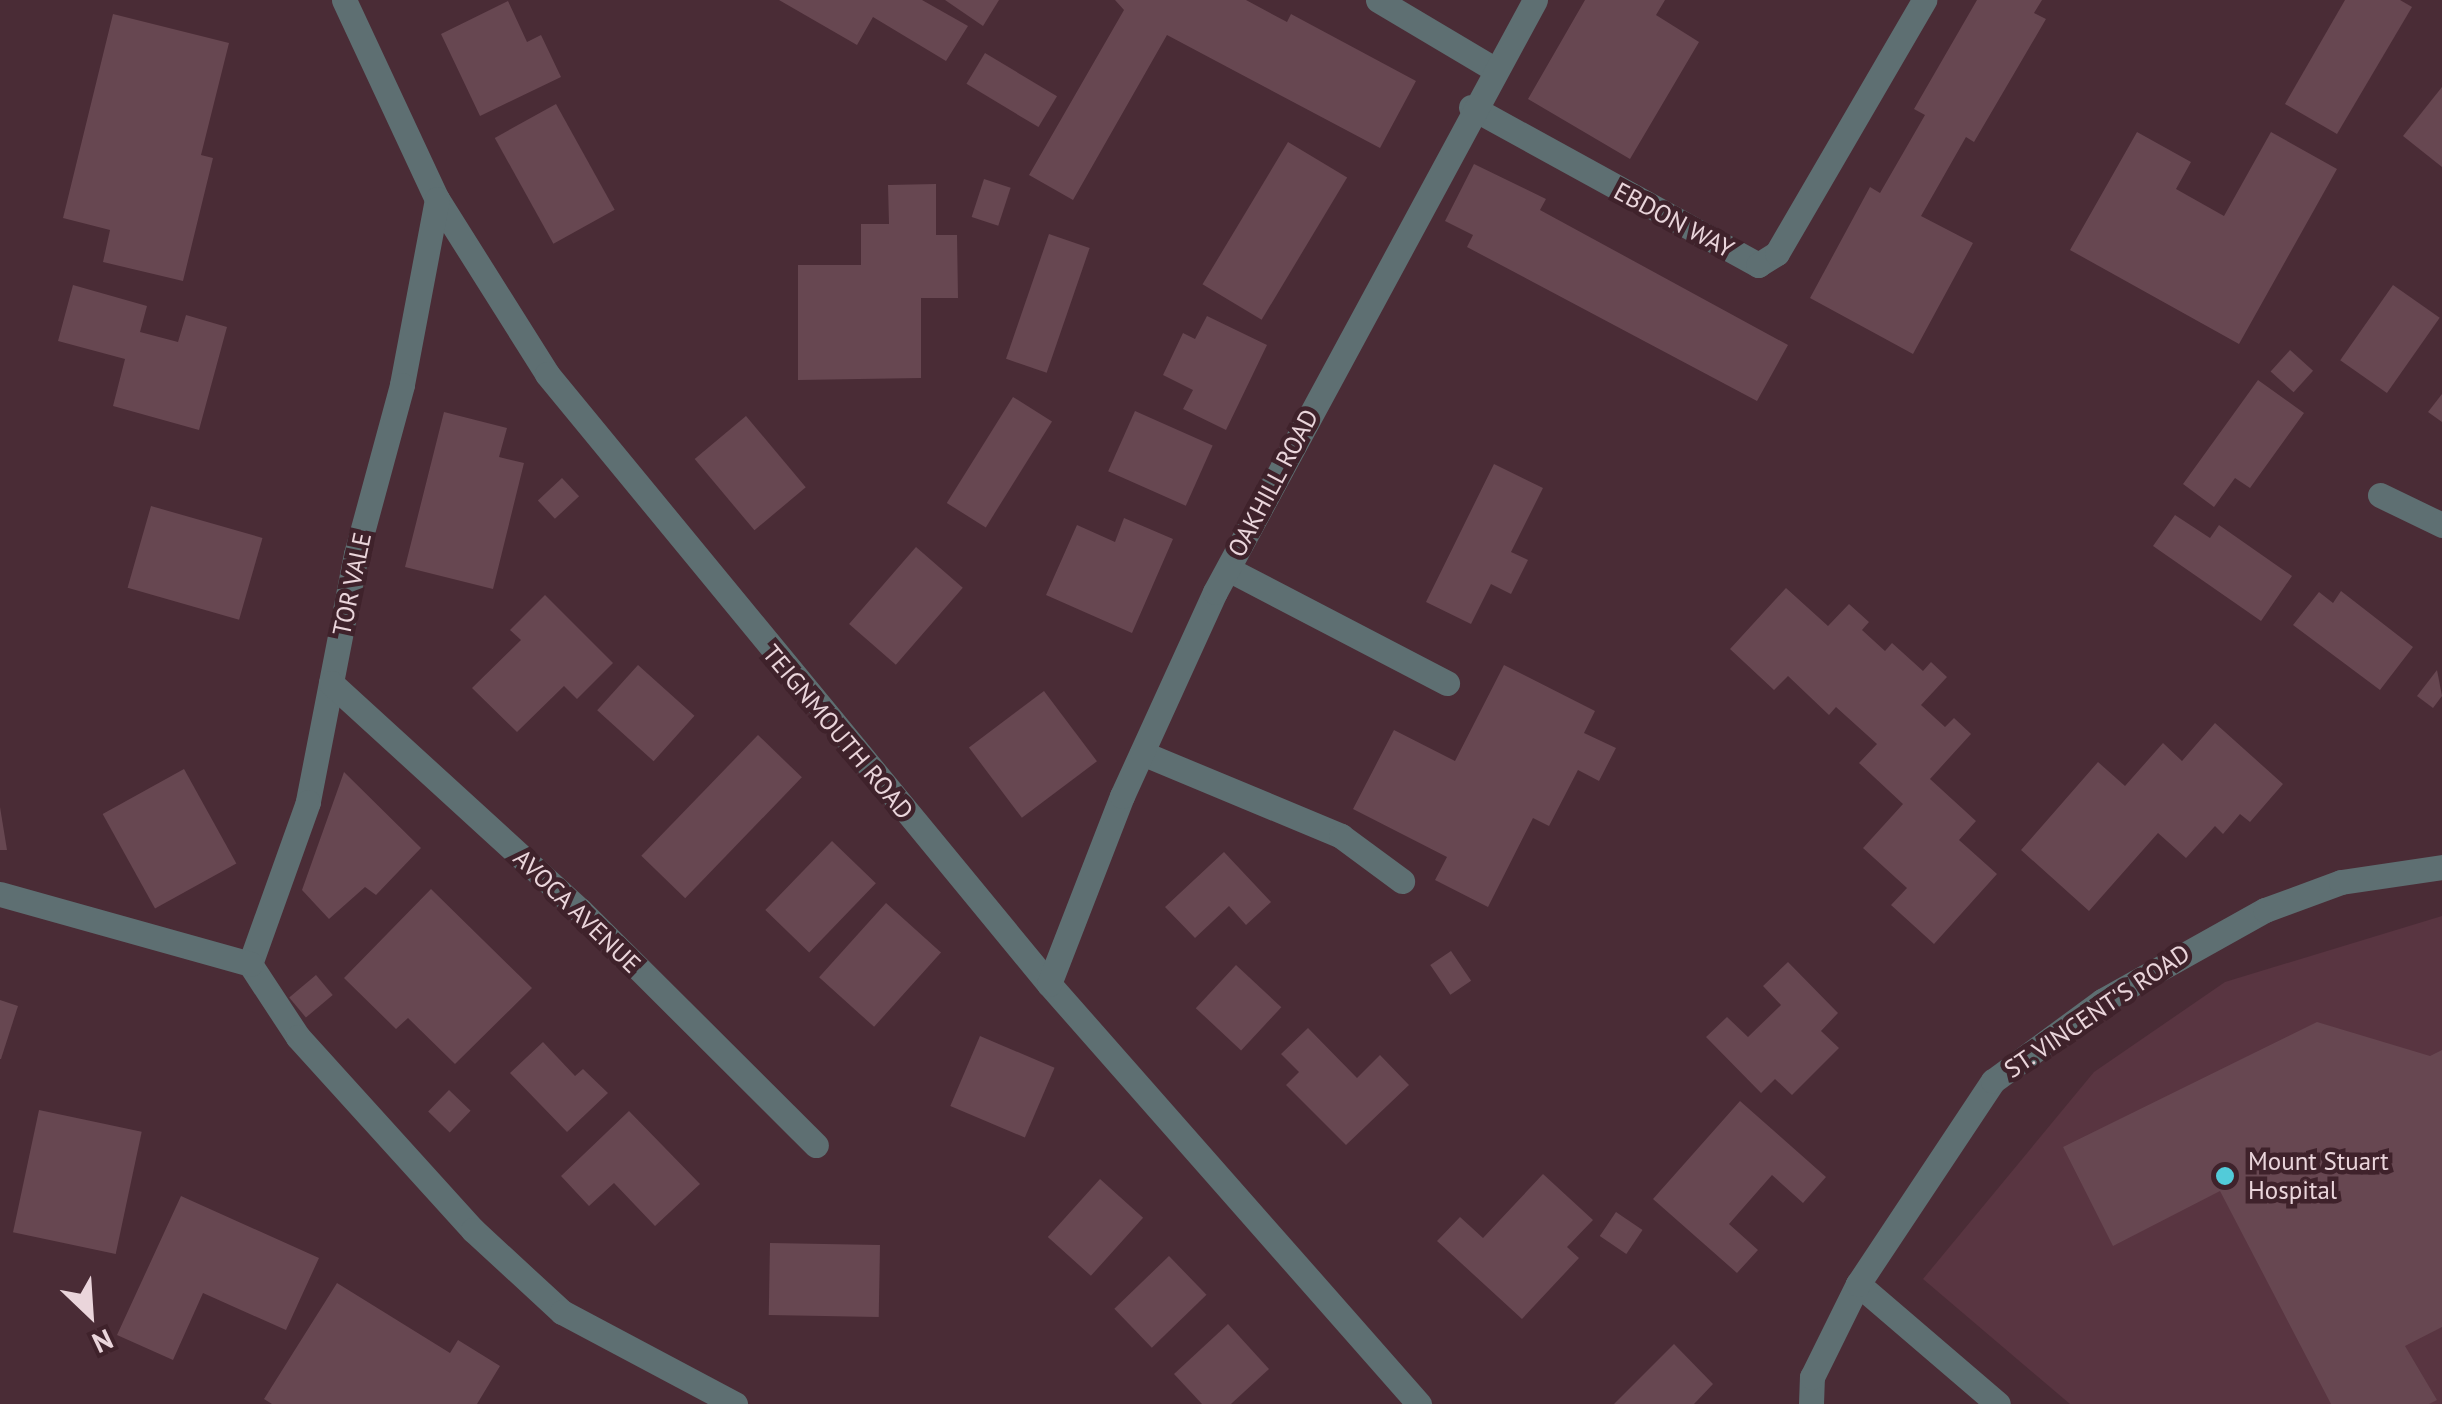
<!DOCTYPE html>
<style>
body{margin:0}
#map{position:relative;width:2442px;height:1404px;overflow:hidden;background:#4a2c36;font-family:"PT Sans",sans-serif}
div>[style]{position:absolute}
.built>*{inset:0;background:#593541}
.building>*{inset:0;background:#674751;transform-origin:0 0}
.minor>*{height:25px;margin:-12.5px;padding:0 12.5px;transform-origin:12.5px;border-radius:12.5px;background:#5e6f72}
.dots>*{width:28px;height:28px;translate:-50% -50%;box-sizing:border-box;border:5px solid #3f222b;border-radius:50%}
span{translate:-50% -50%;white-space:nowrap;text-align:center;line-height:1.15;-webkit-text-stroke:9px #3f222b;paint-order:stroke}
.street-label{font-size:25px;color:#ead5db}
.poi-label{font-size:25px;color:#ead5db}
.left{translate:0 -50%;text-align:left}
.north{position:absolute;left:40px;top:1264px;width:100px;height:100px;-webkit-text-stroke:8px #3f222b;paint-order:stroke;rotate:155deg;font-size:28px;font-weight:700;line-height:40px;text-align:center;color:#ead5db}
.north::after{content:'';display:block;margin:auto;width:35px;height:45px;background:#ead5db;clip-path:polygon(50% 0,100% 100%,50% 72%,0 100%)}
</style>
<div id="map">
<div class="built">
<i style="clip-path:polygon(2442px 916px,2442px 1404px,2070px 1404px,1923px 1279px,2094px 1072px,2225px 982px)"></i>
</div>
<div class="building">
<i style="clip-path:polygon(779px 0,922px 0,968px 26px,946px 61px,873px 17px,857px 45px)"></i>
<i style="clip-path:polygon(945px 0,999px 0,983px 26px)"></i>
<i style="clip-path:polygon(1115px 0,1246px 0,1287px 22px,1291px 14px,1416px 81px,1380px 148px,1167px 35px,1073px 200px,1029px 175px,1124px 10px)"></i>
<i style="clip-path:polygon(1585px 0,1665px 0,1656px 15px,1699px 42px,1630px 159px,1528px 99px)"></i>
<i style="clip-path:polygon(1977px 0,2042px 0,2034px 13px,2046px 19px,1974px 142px,1966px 137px,1921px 216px,1973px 243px,1913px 354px,1810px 298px,1870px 187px,1880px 193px,1925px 115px,1914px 109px)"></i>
<i style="clip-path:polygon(2345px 0,2400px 0,2412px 7px,2337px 134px,2285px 104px)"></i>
<i style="clip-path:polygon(508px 1px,527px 42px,541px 35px,561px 77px,480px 116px,441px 34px)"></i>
<i style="clip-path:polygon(113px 14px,229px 43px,201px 155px,213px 158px,183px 281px,103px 262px,110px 230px,63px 218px)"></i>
<i style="left:985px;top:53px;width:84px;height:36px;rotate:31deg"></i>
<i style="clip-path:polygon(2442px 87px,2442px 167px,2403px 136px)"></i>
<i style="left:556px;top:104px;width:121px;height:70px;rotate:61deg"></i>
<i style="clip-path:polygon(2137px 132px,2191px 162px,2176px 189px,2224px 216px,2271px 132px,2337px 169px,2239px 344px,2070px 250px)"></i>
<i style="left:1288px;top:142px;width:69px;height:166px;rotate:31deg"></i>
<i style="clip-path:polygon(1474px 164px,1546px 199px,1540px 210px,1788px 345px,1757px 401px,1467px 247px,1473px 235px,1445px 221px)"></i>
<i style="left:984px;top:179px;width:28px;height:40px;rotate:18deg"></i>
<i style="clip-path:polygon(936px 184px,936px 235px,957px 235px,958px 298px,921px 298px,921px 378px,798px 380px,798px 265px,861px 265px,861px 224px,889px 224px,888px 185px)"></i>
<i style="left:1049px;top:234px;width:43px;height:132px;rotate:19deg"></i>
<i style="clip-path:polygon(73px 285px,147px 306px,140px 332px,178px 342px,186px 315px,227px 327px,199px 430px,113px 406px,125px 359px,58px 341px)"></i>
<i style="left:2393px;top:285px;width:57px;height:92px;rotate:35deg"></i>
<i style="clip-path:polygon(1207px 316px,1267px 345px,1226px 430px,1183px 409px,1193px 390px,1163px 375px,1183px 333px,1195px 339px)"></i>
<i style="left:2290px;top:350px;width:31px;height:29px;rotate:42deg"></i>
<i style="clip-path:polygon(2258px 380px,2304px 413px,2250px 488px,2235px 478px,2214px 507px,2183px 484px)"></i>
<i style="clip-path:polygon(2442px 394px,2442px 422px,2428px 412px)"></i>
<i style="left:1013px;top:397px;width:46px;height:125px;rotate:32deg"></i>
<i style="left:1135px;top:411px;width:85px;height:66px;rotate:24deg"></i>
<i style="clip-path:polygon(444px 412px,507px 428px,499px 457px,524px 463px,493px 589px,405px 567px)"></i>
<i style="left:746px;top:416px;width:93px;height:67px;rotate:50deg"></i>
<i style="clip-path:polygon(1494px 464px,1543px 488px,1511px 552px,1528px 560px,1511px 594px,1491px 584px,1471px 624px,1426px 602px)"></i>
<i style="left:562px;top:478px;width:25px;height:33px;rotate:47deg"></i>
<i style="left:151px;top:506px;width:116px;height:85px;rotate:16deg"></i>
<i style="clip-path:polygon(2175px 515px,2210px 538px,2219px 525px,2292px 576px,2261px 621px,2153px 546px)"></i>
<i style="clip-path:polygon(1124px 518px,1173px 539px,1132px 633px,1046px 595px,1077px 525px,1115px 542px)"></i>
<i style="left:916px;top:547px;width:62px;height:102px;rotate:41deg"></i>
<i style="clip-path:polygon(1786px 588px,1828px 626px,1849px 604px,1869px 622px,1862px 630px,1885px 651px,1892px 643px,1923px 671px,1931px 662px,1947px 677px,1921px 705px,1945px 727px,1954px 718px,1971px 734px,1930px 779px,1976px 821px,1959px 840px,1997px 874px,1934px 944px,1891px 905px,1907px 888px,1863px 848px,1903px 804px,1859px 763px,1877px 744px,1836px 707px,1829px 715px,1788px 676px,1774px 690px,1730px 649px)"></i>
<i style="clip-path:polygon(2341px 591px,2413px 647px,2380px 690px,2293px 625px,2319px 592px,2333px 603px)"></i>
<i style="clip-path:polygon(545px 595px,613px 663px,577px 699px,564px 686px,517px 732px,472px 688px,521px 640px,510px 630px)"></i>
<i style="left:638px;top:665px;width:76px;height:61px;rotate:42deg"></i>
<i style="clip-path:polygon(1504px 665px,1595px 711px,1584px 733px,1616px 748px,1599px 781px,1578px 770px,1549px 826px,1533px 818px,1488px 907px,1435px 880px,1447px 857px,1353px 809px,1394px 730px,1455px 761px)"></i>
<i style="clip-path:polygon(2437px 670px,2442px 696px,2433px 708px,2417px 696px)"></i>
<i style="left:1044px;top:691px;width:88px;height:94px;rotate:53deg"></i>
<i style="clip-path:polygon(2215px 723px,2283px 784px,2250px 822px,2240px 814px,2223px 834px,2215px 826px,2186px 858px,2158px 833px,2089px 911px,2021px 850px,2098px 762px,2125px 786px,2163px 743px,2182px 761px)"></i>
<i style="left:758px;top:735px;width:61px;height:168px;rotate:44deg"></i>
<i style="left:184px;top:769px;width:108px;height:93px;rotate:61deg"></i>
<i style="clip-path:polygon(344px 772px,421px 848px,376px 895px,365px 887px,329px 919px,302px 890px)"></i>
<i style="clip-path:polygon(0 807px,7px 850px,0 850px)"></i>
<i style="left:832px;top:841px;width:61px;height:96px;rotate:44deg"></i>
<i style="clip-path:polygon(1224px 852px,1271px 902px,1246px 925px,1229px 906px,1195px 938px,1165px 907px)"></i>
<i style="clip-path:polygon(431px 889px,532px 988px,455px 1064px,408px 1018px,396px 1029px,344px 978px)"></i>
<i style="left:886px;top:903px;width:74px;height:100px;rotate:42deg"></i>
<i style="left:1451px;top:951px;width:36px;height:25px;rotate:56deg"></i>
<i style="clip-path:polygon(1788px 962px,1838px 1013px,1821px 1031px,1839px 1048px,1792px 1095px,1775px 1079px,1761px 1093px,1706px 1037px,1727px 1017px,1748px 1037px,1781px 1005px,1763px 986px)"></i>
<i style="left:1236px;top:965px;width:62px;height:59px;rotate:43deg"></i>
<i style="left:316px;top:975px;width:26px;height:35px;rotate:50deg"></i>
<i style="clip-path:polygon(0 1000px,18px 1006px,1px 1059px,0 1059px)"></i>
<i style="clip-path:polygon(2317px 1022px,2430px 1056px,2442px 1050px,2442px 1327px,2405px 1346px,2437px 1400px,2429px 1404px,2331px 1404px,2220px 1191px,2113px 1246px,2063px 1147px)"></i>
<i style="clip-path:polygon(1308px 1028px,1357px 1078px,1380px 1055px,1409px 1085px,1346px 1145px,1286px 1085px,1299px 1072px,1281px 1054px)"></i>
<i style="left:980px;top:1036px;width:81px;height:76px;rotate:23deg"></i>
<i style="clip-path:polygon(543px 1042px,575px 1076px,583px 1069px,608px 1093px,567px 1132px,510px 1073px)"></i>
<i style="left:449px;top:1090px;width:30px;height:30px;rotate:44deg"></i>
<i style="clip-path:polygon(1740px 1101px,1826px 1177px,1803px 1203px,1772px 1175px,1729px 1224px,1758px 1250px,1737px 1273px,1653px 1199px)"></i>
<i style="left:39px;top:1110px;width:105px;height:125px;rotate:12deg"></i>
<i style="clip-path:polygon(629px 1111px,700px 1184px,655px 1226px,614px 1183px,589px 1206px,561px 1176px)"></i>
<i style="clip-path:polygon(1543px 1174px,1593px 1220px,1567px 1247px,1579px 1258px,1522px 1319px,1437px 1241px,1460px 1217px,1483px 1238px)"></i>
<i style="left:1100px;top:1179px;width:58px;height:78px;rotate:42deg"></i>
<i style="clip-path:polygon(181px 1196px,319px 1258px,286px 1330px,203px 1293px,173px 1360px,117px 1335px)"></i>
<i style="left:1616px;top:1212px;width:32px;height:29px;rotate:34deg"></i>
<i style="left:770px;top:1243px;width:110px;height:72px;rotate:1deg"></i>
<i style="left:1169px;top:1256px;width:54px;height:76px;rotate:46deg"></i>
<i style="clip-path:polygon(337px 1283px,450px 1353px,458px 1340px,500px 1366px,477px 1404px,272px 1404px,264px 1399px)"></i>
<i style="clip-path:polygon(1228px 1324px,1269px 1369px,1231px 1404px,1202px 1404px,1174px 1374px)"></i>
<i style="clip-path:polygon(1674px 1344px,1713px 1384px,1694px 1404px,1614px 1404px)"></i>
</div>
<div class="minor">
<i style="left:344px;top:0;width:220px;rotate:65deg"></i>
<i style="left:437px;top:199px;width:207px;rotate:57.8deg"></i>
<i style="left:547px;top:374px;width:790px;rotate:50.55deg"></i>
<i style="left:1049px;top:984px;width:560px;rotate:48.62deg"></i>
<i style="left:1378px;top:0;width:135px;rotate:30.7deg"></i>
<i style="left:1471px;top:107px;width:328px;rotate:28.8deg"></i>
<i style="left:1758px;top:265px;width:22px;rotate:-32deg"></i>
<i style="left:1777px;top:253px;width:293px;rotate:-59.8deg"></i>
<i style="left:437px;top:199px;width:189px;rotate:100.7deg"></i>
<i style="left:402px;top:385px;width:175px;rotate:105.2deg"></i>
<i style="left:356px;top:554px;width:253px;rotate:101deg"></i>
<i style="left:308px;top:802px;width:172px;rotate:109.7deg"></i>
<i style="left:250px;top:964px;width:87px;rotate:56.7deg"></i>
<i style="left:298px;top:1037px;width:261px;rotate:47.8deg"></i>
<i style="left:473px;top:1230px;width:121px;rotate:42.7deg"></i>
<i style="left:562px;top:1312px;width:196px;rotate:28deg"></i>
<i style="left:2380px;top:495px;width:69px;rotate:25.8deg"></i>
<i style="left:1228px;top:569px;width:247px;rotate:27.5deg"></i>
<i style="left:331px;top:683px;width:337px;rotate:42.4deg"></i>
<i style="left:580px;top:910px;width:333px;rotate:44.9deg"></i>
<i style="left:1142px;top:753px;width:216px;rotate:22.6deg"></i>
<i style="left:1341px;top:836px;width:76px;rotate:36.4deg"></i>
<i style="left:0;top:894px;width:260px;rotate:15.6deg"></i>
<i style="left:1049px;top:984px;width:202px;rotate:-68.8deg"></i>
<i style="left:1122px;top:796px;width:224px;rotate:-65.5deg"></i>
<i style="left:1215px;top:592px;width:673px;rotate:-61.61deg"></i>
<i style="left:1858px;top:1284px;width:184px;rotate:40.6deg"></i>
<i style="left:1811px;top:1404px;width:27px;rotate:-88deg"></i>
<i style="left:1812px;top:1377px;width:104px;rotate:-63.7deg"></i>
<i style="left:1858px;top:1284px;width:244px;rotate:-56.4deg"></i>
<i style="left:1993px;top:1081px;width:135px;rotate:-36.3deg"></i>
<i style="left:2102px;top:1001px;width:187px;rotate:-29.2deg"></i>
<i style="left:2265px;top:910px;width:81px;rotate:-20.2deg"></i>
<i style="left:2341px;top:882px;width:102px;rotate:-8.4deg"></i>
</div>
<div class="dots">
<i style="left:2225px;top:1176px;background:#52cbd9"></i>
</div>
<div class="street-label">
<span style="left:1674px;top:220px;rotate:28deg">EBDON WAY</span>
<span style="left:1273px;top:483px;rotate:-62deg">OAKHILL ROAD</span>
<span style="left:352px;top:584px;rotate:-78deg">TOR VALE</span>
<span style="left:838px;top:732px;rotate:50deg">TEIGNMOUTH ROAD</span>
<span style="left:577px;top:911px;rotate:44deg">AVOCA AVENUE</span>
<span style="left:2097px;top:1011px;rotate:-34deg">ST. VINCENT'S ROAD</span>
</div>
<div class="poi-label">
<span class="left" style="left:2248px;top:1176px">Mount Stuart<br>Hospital</span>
</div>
<div class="north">N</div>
</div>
